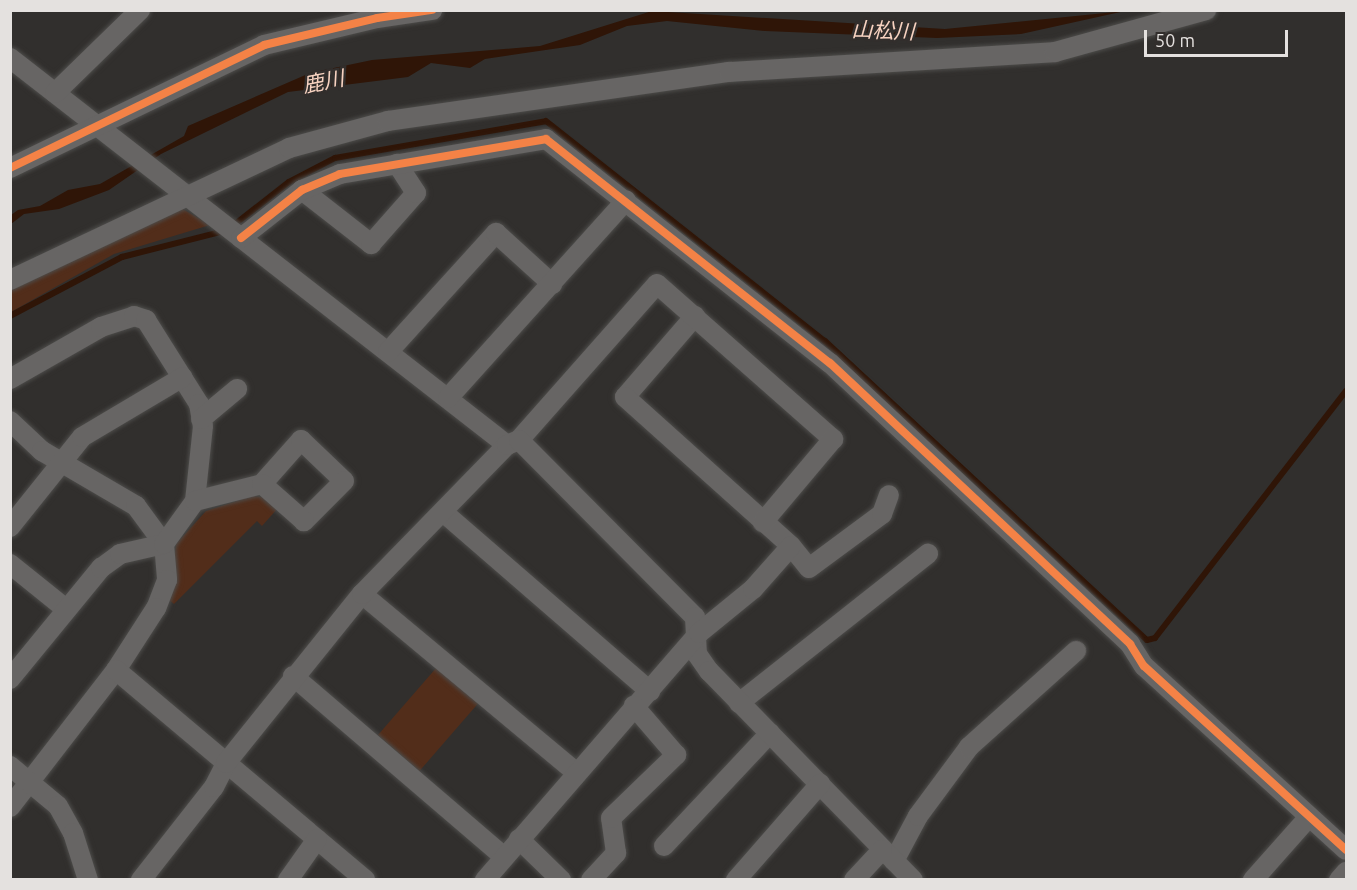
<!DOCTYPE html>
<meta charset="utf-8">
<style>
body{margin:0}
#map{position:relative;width:1357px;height:890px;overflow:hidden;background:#312f2d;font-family:Ubuntu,"Noto Sans JP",sans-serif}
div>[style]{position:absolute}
.green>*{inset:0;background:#522d1a;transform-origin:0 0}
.water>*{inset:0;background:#2f1507}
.stream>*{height:6px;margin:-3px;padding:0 3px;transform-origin:3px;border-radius:3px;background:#2f1507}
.roads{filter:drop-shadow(0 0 2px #4d4c4a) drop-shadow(0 0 2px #4d4c4a)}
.minor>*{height:20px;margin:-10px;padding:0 10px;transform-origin:10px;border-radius:10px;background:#676564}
.cycleway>*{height:8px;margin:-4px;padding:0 4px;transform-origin:4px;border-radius:4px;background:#f48246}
span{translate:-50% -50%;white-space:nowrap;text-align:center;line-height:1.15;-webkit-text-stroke:5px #322e2c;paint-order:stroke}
.water-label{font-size:21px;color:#f8d3c1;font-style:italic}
.frame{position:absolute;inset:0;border:12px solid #e4e1df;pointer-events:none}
.scale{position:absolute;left:1144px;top:30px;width:144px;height:27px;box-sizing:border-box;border:3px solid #e4e1df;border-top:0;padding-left:8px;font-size:18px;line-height:21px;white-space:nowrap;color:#e4e1df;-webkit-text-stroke:4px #322e2c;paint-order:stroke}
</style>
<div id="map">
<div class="green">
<i style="clip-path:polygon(181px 208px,210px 225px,114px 254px,11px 312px,11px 289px)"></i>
<i style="clip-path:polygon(252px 496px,263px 497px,278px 508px,262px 526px,257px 521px,174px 604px,169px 600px,176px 544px,206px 511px)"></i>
<i style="left:437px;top:667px;width:55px;height:90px;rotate:41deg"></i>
</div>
<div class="water">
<i style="clip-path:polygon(652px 11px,945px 29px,1125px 11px,1021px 34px,937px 38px,765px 31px,667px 21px,627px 26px,580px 45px,485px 59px,470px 68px,431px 63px,408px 77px,288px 92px,161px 154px,109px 190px,59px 209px,24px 214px,11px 224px,11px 215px,18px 210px,40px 206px,68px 190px,100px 184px,184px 136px,188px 126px,310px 73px,372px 60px,540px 46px)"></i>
</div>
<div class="stream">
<i style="left:235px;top:224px;width:68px;rotate:-37.9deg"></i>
<i style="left:289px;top:182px;width:52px;rotate:-27.6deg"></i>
<i style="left:335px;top:158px;width:214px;rotate:-9.9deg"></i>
<i style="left:546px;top:121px;width:355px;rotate:38.3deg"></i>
<i style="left:825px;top:341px;width:439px;rotate:42.9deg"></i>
<i style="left:1147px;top:640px;width:8px;rotate:-14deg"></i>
<i style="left:1155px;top:638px;width:312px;rotate:-52.3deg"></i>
<i style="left:10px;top:316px;width:127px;rotate:-27.8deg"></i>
<i style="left:122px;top:257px;width:101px;rotate:-14.3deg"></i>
</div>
<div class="roads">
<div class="minor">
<i style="left:10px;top:58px;width:630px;rotate:37.91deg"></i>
<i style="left:55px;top:93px;width:119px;rotate:-44.3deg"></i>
<i style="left:10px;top:168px;width:282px;rotate:-25.8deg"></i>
<i style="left:264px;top:45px;width:116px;rotate:-13.4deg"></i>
<i style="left:377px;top:18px;width:56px;rotate:-8.3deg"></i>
<i style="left:302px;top:190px;width:88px;rotate:38deg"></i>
<i style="left:371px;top:244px;width:68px;rotate:-48.6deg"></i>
<i style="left:416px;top:193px;width:35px;rotate:-123deg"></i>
<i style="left:241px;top:238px;width:78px;rotate:-38.2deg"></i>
<i style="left:302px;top:190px;width:41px;rotate:-22.8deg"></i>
<i style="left:340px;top:174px;width:209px;rotate:-9.6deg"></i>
<i style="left:546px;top:139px;width:362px;rotate:38.3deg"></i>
<i style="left:830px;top:363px;width:411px;rotate:43.1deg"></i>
<i style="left:1130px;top:644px;width:26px;rotate:58deg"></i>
<i style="left:1144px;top:666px;width:273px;rotate:42.3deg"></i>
<i style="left:10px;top:280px;width:309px;rotate:-25.3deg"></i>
<i style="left:289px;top:148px;width:103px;rotate:-15.3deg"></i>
<i style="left:388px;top:121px;width:345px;rotate:-8.2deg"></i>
<i style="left:729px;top:72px;width:327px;rotate:-3.5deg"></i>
<i style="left:1055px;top:52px;width:157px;rotate:-15.5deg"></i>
<i style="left:695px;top:316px;width:107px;rotate:130.8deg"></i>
<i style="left:625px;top:397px;width:223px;rotate:41.9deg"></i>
<i style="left:791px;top:546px;width:28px;rotate:51deg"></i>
<i style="left:809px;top:568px;width:91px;rotate:-36.5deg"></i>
<i style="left:882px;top:514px;width:20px;rotate:-70deg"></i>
<i style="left:388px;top:352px;width:161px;rotate:-47.8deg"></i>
<i style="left:496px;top:233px;width:76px;rotate:42.3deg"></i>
<i style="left:10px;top:379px;width:105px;rotate:-29.7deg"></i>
<i style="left:101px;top:327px;width:35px;rotate:-18deg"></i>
<i style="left:134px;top:316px;width:13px;rotate:18deg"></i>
<i style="left:146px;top:320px;width:99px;rotate:57.8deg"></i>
<i style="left:199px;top:404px;width:22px;rotate:80deg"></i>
<i style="left:203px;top:426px;width:75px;rotate:96.1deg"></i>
<i style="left:448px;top:398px;width:266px;rotate:-48deg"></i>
<i style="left:201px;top:419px;width:47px;rotate:-39.8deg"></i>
<i style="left:10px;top:421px;width:44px;rotate:43.2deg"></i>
<i style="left:42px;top:451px;width:109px;rotate:30.3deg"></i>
<i style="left:136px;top:506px;width:47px;rotate:53.6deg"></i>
<i style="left:164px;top:544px;width:36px;rotate:85deg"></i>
<i style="left:167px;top:580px;width:30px;rotate:111deg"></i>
<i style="left:156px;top:608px;width:74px;rotate:122.8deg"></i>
<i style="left:116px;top:670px;width:173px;rotate:127.7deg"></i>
<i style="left:519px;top:440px;width:208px;rotate:-48.5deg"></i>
<i style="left:657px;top:284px;width:235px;rotate:41.4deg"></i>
<i style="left:833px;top:439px;width:109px;rotate:130.1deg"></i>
<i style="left:443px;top:512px;width:274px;rotate:40.9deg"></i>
<i style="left:10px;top:527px;width:115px;rotate:-51.3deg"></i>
<i style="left:82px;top:437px;width:117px;rotate:-30.7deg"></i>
<i style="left:10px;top:564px;width:72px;rotate:38.8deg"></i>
<i style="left:362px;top:594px;width:280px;rotate:39.8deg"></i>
<i style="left:116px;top:670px;width:326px;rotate:40.1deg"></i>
<i style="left:293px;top:676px;width:278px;rotate:40.6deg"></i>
<i style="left:10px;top:679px;width:144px;rotate:-50.7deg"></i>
<i style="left:101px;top:568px;width:24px;rotate:-36deg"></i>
<i style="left:120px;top:554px;width:45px;rotate:-12.8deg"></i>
<i style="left:164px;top:544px;width:53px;rotate:-54.2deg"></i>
<i style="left:195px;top:501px;width:69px;rotate:-14.2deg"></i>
<i style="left:262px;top:484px;width:59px;rotate:-48.4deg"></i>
<i style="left:301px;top:440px;width:59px;rotate:43.6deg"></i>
<i style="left:344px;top:481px;width:57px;rotate:135deg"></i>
<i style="left:304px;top:521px;width:56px;rotate:-138.6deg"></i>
<i style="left:739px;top:703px;width:241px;rotate:-38.3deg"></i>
<i style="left:10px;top:766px;width:62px;rotate:39.8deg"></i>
<i style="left:58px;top:806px;width:31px;rotate:61deg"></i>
<i style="left:73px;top:833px;width:49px;rotate:72.3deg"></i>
<i style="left:519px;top:839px;width:59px;rotate:44.3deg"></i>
<i style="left:664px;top:846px;width:155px;rotate:-46.8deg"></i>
<i style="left:894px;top:861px;width:51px;rotate:-61.9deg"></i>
<i style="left:918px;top:816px;width:86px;rotate:-53.5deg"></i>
<i style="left:969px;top:747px;width:144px;rotate:-41.9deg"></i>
<i style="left:141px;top:880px;width:118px;rotate:-51.9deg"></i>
<i style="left:214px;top:787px;width:27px;rotate:-63deg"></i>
<i style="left:226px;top:763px;width:217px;rotate:-51.2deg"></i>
<i style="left:362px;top:594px;width:208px;rotate:-45.8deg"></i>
<i style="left:507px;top:445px;width:13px;rotate:-23deg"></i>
<i style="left:519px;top:440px;width:250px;rotate:45.2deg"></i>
<i style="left:695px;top:617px;width:37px;rotate:87deg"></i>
<i style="left:697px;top:654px;width:21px;rotate:55deg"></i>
<i style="left:709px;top:671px;width:292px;rotate:45.7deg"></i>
<i style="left:288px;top:880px;width:50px;rotate:-54.7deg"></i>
<i style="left:485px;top:880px;width:327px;rotate:-49.1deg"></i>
<i style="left:699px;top:633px;width:70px;rotate:-39.2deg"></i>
<i style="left:753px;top:589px;width:57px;rotate:-48.5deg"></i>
<i style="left:591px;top:880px;width:37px;rotate:-47deg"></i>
<i style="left:616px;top:853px;width:35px;rotate:-98deg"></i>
<i style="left:611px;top:818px;width:91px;rotate:-44.1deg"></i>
<i style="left:676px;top:755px;width:65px;rotate:-130.6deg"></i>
<i style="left:736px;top:880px;width:128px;rotate:-48.8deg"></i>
<i style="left:854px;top:880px;width:41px;rotate:-47deg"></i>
<i style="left:1253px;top:880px;width:83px;rotate:-48.4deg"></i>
<i style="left:1339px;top:880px;width:11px;rotate:-49deg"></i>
</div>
</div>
<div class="cycleway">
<i style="left:10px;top:168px;width:282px;rotate:-25.8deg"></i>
<i style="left:264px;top:45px;width:116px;rotate:-13.4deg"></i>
<i style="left:377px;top:18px;width:56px;rotate:-8.3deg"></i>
<i style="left:241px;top:238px;width:78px;rotate:-38.2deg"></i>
<i style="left:302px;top:190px;width:41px;rotate:-22.8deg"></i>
<i style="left:340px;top:174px;width:209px;rotate:-9.6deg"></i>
<i style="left:546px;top:139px;width:362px;rotate:38.3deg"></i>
<i style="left:830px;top:363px;width:411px;rotate:43.1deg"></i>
<i style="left:1130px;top:644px;width:26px;rotate:58deg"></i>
<i style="left:1144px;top:666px;width:273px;rotate:42.3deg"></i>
</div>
<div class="water-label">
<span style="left:883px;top:30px;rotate:2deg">山松川</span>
<span style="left:323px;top:81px;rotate:-11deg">鹿川</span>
</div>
<div class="frame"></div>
<div class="scale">50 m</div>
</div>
